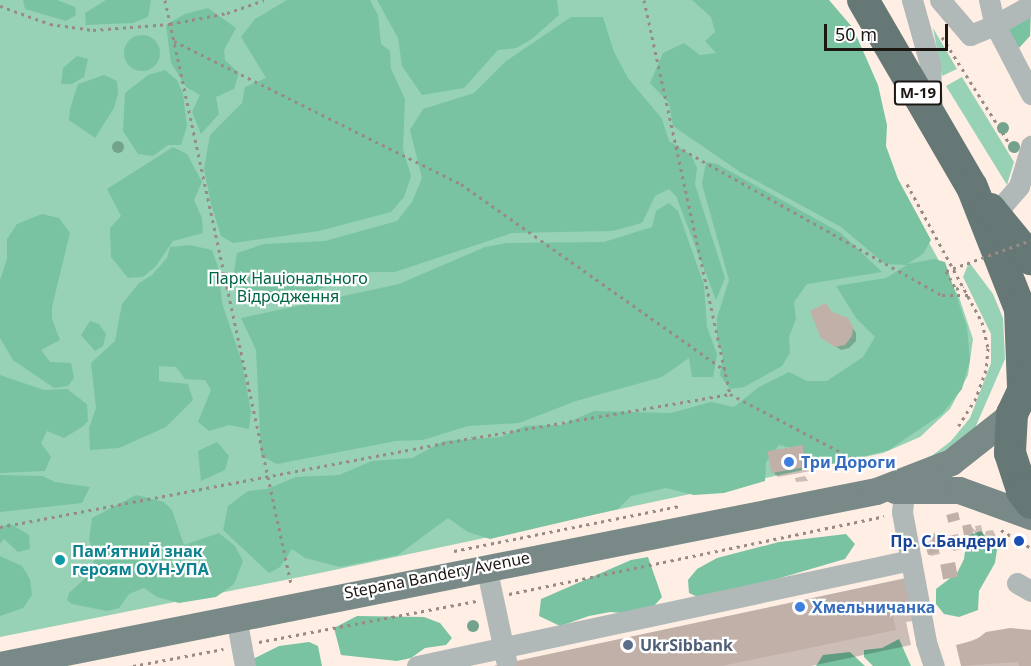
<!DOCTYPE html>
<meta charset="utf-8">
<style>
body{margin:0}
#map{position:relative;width:1031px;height:666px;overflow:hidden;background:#ffeee4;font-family:"Noto Sans",sans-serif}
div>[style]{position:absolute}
.green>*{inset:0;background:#97d2b6}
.forest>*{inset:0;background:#79c3a2}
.round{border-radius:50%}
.shadow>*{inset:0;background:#0003}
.building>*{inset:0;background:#c1b0a8;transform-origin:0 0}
.path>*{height:3px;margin-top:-1.5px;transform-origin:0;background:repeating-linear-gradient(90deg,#978b84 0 3px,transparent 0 7.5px)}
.minor>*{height:21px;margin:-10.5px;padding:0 10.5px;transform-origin:10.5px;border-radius:10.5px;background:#b0b9b7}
.major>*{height:27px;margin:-13.5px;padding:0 13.5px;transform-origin:13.5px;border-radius:13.5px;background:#798987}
.highway>*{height:32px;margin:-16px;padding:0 16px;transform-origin:16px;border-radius:16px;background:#657875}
.path-bridge>*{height:3px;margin-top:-1.5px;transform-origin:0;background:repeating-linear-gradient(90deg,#978b84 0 3px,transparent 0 7.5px)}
.trees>*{width:12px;height:12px;margin:-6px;border-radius:50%;background:#73a28d}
.dots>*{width:16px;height:16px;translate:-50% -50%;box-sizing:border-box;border:3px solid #fff;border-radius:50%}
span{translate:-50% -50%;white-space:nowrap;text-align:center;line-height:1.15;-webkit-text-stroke:4.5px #fff;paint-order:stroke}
.shield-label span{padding:2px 4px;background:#fff;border:2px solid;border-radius:4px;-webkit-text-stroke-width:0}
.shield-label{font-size:15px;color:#1d1714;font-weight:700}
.park-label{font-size:16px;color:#006446}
.shop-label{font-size:16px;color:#366cbe;font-weight:700}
.left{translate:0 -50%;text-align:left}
.transit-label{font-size:16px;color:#164399;font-weight:700}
.right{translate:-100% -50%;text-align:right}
.culture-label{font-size:16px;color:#0d838f;font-weight:700}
.street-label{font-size:16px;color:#1d1714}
.service-label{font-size:16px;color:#4e5e75;font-weight:700}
.scale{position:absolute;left:824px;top:24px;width:124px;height:27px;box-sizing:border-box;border:3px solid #1d1714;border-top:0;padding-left:8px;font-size:18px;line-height:21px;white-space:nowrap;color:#1d1714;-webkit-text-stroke:4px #fff;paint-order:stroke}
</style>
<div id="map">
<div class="green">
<i style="clip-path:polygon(0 0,821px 0,884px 161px,959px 297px,973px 339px,968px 375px,950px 409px,920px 437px,883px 453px,320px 573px,0 637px)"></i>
<i style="clip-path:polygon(933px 28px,957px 69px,942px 76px)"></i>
<i style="clip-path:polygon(962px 77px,1014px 162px,1007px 185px,946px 86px)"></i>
<i style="clip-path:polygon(969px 262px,993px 294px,1003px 318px,1005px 359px,975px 428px,967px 439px,929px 458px,951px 441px,970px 418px,991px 363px,991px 334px,963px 277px)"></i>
</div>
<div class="forest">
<i style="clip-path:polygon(23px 0,57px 0,75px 7px,76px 15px,66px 21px,25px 9px)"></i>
<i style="clip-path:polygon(106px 0,151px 0,148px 17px,133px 23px,86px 25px,85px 13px)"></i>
<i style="clip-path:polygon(287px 0,370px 0,378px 15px,381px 44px,390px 51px,391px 69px,405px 99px,403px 149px,411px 176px,404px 197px,391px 212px,319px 231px,233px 243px,221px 236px,211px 204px,204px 169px,210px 135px,242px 103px,245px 87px,266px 78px,241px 37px,255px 19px)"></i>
<i style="clip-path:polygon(377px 0,557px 0,559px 15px,532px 39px,516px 48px,498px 50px,464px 88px,422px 95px,402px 66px,398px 38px)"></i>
<i style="clip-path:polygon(692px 0,829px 0,853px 28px,878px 85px,887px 125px,886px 146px,898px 179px,931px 240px,923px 254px,907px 264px,934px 259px,945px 262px,967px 327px,970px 360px,962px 389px,942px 414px,889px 450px,821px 467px,803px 451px,779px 445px,766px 462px,765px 481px,724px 493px,694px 495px,666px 488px,631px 496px,618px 509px,490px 539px,468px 532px,448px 518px,398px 555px,340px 567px,305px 558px,292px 549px,280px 567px,269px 573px,223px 530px,228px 506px,248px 491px,267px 489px,296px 477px,339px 475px,372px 461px,412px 458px,444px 441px,501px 437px,525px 426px,562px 425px,594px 411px,671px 413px,711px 402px,734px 407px,759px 387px,789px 372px,807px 381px,827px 381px,863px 357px,875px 337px,856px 318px,836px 286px,886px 278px,907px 265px,885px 264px,841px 227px,740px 172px,673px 126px,669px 103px,650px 83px,663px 53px,684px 43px,700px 55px,716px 53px,705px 41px,715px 32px,711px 17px)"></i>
<i style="clip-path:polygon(208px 8px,236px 28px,224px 50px,225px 60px,239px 73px,234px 89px,216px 97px,219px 114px,201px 134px,192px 112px,200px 95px,186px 87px,171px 63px,166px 25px,185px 14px)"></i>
<i style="clip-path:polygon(1031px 11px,1030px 36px,1019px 48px,1013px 45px,1006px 29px)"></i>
<i style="clip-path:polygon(571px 17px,603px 17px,614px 52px,628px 78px,662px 119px,669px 141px,691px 155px,697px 168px,695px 184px,725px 278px,716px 300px,676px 196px,669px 189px,655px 196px,642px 223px,612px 231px,512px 233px,395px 272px,371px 272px,301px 295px,248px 302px,233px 278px,237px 253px,264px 244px,325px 241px,397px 221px,412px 202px,422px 178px,410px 130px,423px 109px,474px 93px,506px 61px)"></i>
<i class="round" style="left:124px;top:35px;width:36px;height:36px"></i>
<i style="clip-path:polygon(77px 56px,88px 59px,84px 77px,72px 84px,61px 84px,63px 68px)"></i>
<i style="clip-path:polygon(165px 70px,177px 80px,183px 94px,187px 126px,181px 145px,168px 145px,153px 156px,138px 154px,123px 131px,125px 93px,148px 75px)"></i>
<i style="clip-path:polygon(104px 75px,117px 81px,118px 94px,114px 108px,95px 138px,69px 120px,70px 109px,78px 84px)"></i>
<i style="clip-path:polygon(173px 147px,187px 154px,202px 182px,194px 200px,202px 218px,203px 233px,173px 241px,156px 266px,143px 277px,128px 278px,111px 257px,110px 228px,121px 216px,107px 189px)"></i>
<i style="clip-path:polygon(706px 162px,717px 164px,841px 233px,882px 272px,807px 284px,794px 302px,796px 319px,789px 337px,790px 353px,782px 366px,744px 387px,730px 389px,720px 375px,723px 355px,717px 340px,717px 318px,729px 280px,702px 184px)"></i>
<i style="clip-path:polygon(669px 203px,678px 211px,704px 285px,707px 327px,717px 354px,713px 377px,692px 377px,689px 358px,662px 377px,576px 401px,519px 423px,468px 426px,423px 440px,396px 441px,277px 464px,261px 456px,256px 350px,241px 318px,399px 284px,485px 247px,507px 243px,604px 242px,652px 227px,656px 211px)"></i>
<i style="clip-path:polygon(42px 214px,59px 218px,70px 233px,52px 307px,52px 319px,60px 340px,41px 350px,50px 362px,71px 363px,74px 378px,68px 386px,54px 388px,13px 360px,0 338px,0 280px,7px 259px,7px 239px,17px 224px)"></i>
<i style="clip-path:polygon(190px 245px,212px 250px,219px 270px,222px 303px,242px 362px,251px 412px,249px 429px,229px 425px,209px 431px,198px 422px,211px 390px,205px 380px,185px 379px,176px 367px,159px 366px,159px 381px,188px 384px,193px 400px,166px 427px,119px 448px,90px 450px,89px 428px,96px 408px,91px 363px,115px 341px,122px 304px,139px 283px,152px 275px,167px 258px,170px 247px)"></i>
<i style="clip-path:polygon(90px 321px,99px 324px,106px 334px,103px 346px,95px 351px,81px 335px)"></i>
<i style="clip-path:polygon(0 375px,44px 390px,67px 389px,87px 404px,88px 421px,82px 427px,64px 438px,47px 431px,41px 443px,51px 457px,45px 471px,0 473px)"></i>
<i style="clip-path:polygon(217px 442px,229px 456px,225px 470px,201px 481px,198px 451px)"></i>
<i style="clip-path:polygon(0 475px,43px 476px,55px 482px,90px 487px,82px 503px,0 512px)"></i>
<i style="clip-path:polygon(136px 495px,164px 502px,172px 510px,184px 545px,219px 533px,235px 546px,243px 561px,234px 584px,216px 597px,179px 603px,157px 597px,144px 588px,129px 594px,119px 608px,107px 611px,72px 604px,67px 600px,69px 593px,91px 573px,95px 555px,89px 540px,92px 518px)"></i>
<i style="clip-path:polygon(9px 523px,29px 535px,30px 549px,18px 552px,4px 539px,0 544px,0 529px)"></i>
<i style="clip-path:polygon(981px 531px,997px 550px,995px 563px,979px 591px,978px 610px,959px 617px,944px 614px,936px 604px,936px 589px,957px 573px,964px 559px,967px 536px)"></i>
<i style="clip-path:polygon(846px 534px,855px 544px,845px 559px,704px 600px,689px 593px,688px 580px,697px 569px,717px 558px,779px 542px)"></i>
<i style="clip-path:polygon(0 556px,22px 566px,30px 579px,32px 595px,23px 608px,0 616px)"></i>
<i style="clip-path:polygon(648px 557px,662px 597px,654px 606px,633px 614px,610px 612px,589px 616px,560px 626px,539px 616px,541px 599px,631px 560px)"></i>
<i style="clip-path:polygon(357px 616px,424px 617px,440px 623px,452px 638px,446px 645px,425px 648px,411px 658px,397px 661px,341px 655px,334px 628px)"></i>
<i style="clip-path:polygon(899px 639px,911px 666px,873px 666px,864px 657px,864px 650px,882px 648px)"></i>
<i style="clip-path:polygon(309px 642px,318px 646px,322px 666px,247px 666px,253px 659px,279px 646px)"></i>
<i style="clip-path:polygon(850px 652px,865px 666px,816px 666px,823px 655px)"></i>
</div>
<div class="shadow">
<i style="clip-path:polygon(847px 319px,856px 333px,856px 341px,849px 348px,841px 350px,822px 337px)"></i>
<i style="clip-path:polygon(803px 447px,811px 471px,778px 477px,774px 473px)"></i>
<i style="clip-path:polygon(805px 476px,808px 481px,796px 482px,795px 478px)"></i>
<i style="clip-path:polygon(970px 525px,976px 531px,975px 526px,981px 525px,984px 538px,986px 531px,993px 530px,1002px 549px,995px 550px,992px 540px,986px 540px,986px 546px,980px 547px,980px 538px,973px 531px,974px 536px,966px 535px)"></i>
<i style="clip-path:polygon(935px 535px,940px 554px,931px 556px,929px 554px)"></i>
<i style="clip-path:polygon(958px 536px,962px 549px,954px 551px,953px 550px)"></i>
<i style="clip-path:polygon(905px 580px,920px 620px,906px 622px,911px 645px,811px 666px,495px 666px)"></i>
<i style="clip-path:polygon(998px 630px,1031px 631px,1031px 666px,963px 666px,958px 646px)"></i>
</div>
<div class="building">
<i style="clip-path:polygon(826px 303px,832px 312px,848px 318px,853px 327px,852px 336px,845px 345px,835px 347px,821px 338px,810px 311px)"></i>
<i style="left:803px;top:445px;width:22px;height:36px;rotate:80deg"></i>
<i style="left:958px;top:512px;width:8px;height:12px;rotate:76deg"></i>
<i style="left:971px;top:524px;width:10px;height:9px;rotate:79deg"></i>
<i style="clip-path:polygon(936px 533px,939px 552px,928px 555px,925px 543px,930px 542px,929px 535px)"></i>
<i style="left:958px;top:534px;width:14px;height:10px;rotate:78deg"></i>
<i style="left:955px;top:562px;width:15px;height:15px;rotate:79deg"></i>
<i style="clip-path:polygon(906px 578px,912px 611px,893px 615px,896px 630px,722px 666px,493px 666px)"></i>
<i style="clip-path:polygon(1010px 628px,1031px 630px,1031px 666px,1019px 666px,1018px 662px,961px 666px,956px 645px,976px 640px,986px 632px)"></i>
</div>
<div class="path">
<i style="left:165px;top:0;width:597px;rotate:77.82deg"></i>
<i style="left:644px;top:0;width:403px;rotate:77.7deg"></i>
<i style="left:0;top:6px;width:53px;rotate:19.8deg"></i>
<i style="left:50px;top:24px;width:43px;rotate:7.9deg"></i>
<i style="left:93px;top:30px;width:77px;rotate:-4.5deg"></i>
<i style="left:170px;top:24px;width:58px;rotate:-10.9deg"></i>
<i style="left:227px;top:13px;width:39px;rotate:-19deg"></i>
<i style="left:942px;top:37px;width:129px;rotate:57.7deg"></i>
<i style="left:174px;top:41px;width:321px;rotate:26.5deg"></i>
<i style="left:461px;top:184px;width:323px;rotate:35.2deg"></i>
<i style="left:676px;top:146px;width:305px;rotate:29.3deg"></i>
<i style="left:942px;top:295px;width:26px"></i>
<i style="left:907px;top:184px;width:157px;rotate:61.5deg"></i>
<i style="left:982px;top:322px;width:27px;rotate:77deg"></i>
<i style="left:988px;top:348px;width:22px;rotate:95deg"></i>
<i style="left:986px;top:370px;width:30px;rotate:110deg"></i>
<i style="left:976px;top:398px;width:36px;rotate:122deg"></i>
<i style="left:946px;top:271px;width:21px;rotate:61deg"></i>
<i style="left:956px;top:289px;width:8px;rotate:-23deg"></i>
<i style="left:0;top:527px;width:481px;rotate:-10.7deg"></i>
<i style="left:473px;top:438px;width:261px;rotate:-9.7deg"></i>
<i style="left:730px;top:394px;width:136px;rotate:27.7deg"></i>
<i style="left:850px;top:457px;width:17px;rotate:54deg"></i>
<i style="left:1001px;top:530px;width:35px;rotate:31deg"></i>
<i style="left:454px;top:551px;width:230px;rotate:-11.3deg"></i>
<i style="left:509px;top:594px;width:383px;rotate:-11.7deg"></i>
<i style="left:259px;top:642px;width:221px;rotate:-10.7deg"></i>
<i style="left:133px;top:666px;width:92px;rotate:-10.7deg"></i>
</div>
<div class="minor">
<i style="left:912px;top:0;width:66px;rotate:74.3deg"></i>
<i style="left:930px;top:64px;width:49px;rotate:87.7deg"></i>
<i style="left:940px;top:0;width:46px;rotate:49.4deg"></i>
<i style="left:970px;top:35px;width:27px;rotate:-22deg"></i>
<i style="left:995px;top:25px;width:78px;rotate:62.4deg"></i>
<i style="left:989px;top:0;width:26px;rotate:77deg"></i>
<i style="left:995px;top:25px;width:41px;rotate:-29.1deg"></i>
<i style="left:994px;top:215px;width:38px;rotate:-49deg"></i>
<i style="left:1019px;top:186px;width:42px;rotate:-73.3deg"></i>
<i style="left:904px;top:490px;width:22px;rotate:95deg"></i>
<i style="left:902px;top:512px;width:132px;rotate:79.5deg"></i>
<i style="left:926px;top:642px;width:25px;rotate:72deg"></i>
<i style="left:486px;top:566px;width:96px;rotate:78deg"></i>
<i style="left:1017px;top:583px;width:16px;rotate:30deg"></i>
<i style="left:236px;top:617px;width:50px;rotate:79.6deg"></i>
<i style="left:417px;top:666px;width:505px;rotate:-12.11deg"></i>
</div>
<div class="major">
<i style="left:895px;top:490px;width:64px"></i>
<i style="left:959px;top:490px;width:77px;rotate:19.9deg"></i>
<i style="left:0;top:665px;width:893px;rotate:-11.23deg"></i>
<i style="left:876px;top:491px;width:80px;rotate:-21.1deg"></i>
<i style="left:951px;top:462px;width:78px;rotate:-38.2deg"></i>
</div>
<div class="highway">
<i style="left:863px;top:0;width:216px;rotate:59.8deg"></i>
<i style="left:972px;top:187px;width:131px;rotate:68.5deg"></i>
<i style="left:1020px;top:309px;width:77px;rotate:87.8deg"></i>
<i style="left:990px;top:209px;width:65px;rotate:50.6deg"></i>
<i style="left:1031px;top:374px;width:44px;rotate:115.4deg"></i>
<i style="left:1012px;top:414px;width:39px;rotate:93deg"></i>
<i style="left:1010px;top:453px;width:40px;rotate:72deg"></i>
<i style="left:1022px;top:491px;width:15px;rotate:53deg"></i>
</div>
<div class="path-bridge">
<i style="left:946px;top:271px;width:90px;rotate:-20deg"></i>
</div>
<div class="trees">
<i style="left:1003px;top:128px"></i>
<i style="left:118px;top:147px"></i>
<i style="left:1014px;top:147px"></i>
<i style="left:473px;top:626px"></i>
</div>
<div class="dots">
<i style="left:789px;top:462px;background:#3f7fe0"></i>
<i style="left:1019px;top:541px;background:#1a4fb4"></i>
<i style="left:60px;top:560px;background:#0f9aa8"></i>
<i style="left:800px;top:607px;background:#3f7fe0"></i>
<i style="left:628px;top:645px;background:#5c6f8a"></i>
</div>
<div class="shield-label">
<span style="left:918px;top:93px">М-19</span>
</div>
<div class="park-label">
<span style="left:288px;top:287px">Парк Національного<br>Відродження</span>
</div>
<div class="shop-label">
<span class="left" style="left:801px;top:462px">Три Дороги</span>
<span class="left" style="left:812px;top:607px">Хмельничанка</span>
</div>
<div class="transit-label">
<span class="right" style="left:1007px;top:541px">Пр. С.Бандери</span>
</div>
<div class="culture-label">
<span class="left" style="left:72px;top:560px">Пам’ятний знак<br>героям ОУН-УПА</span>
</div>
<div class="street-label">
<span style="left:437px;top:575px;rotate:-11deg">Stepana Bandery Avenue</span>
</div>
<div class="service-label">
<span class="left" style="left:640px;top:645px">UkrSibbank</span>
</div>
<div class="scale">50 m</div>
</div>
